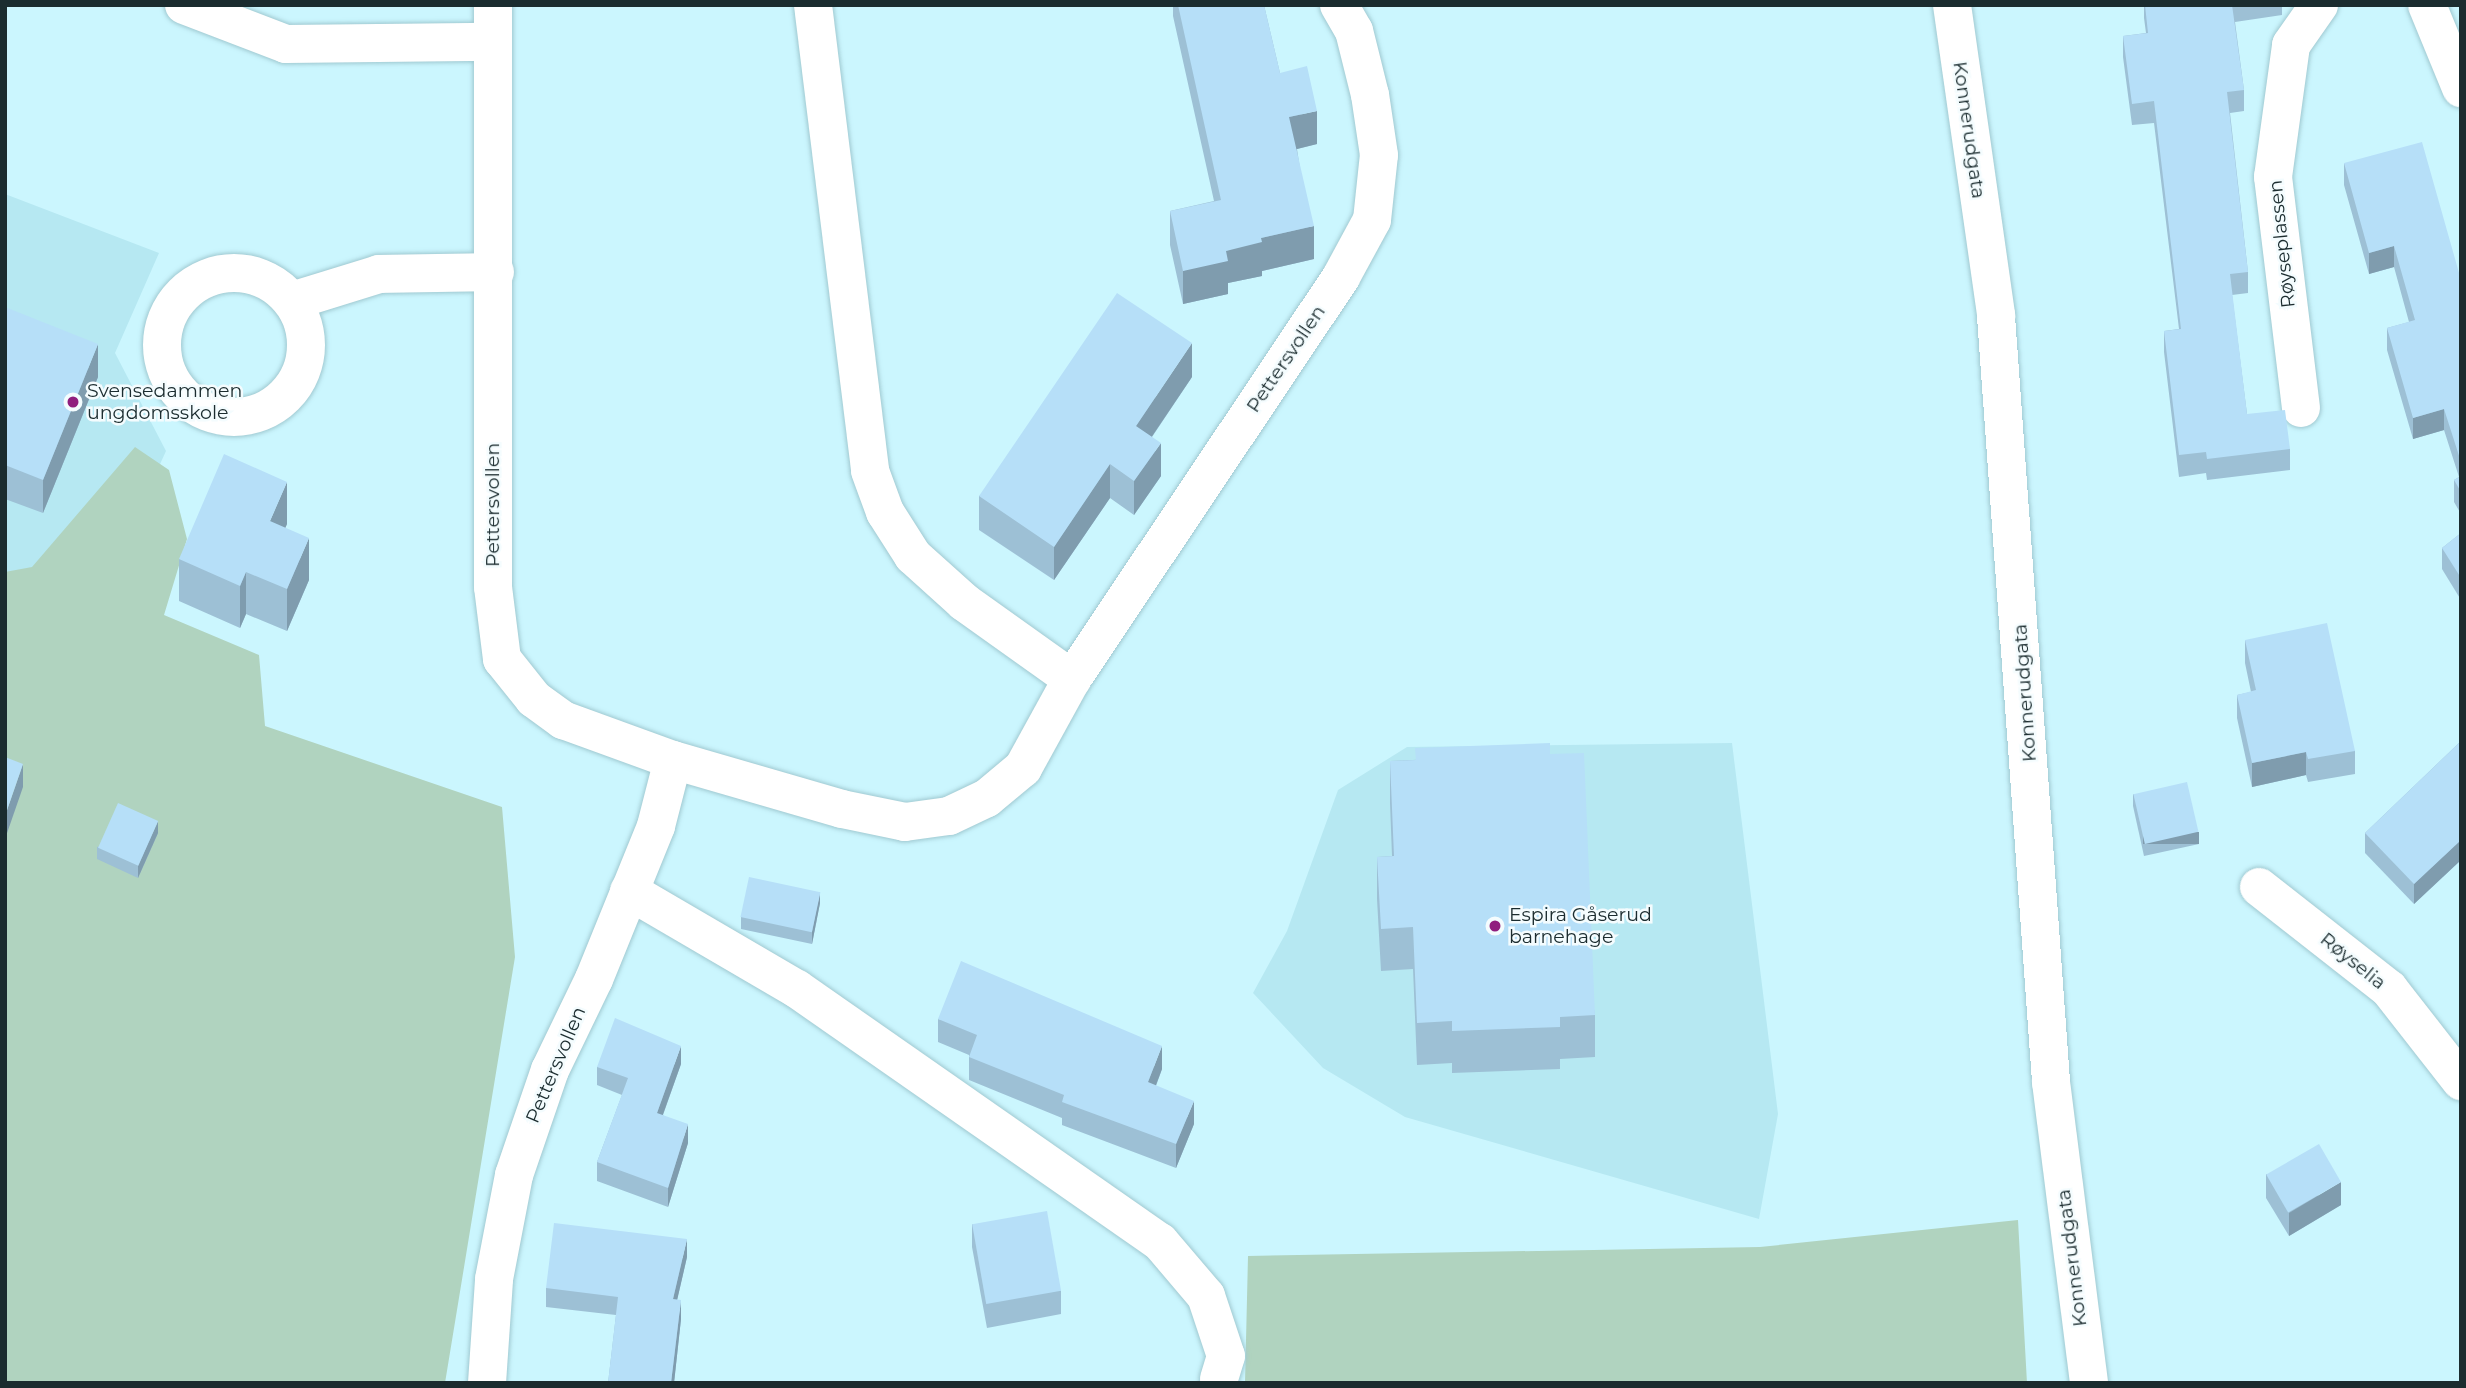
<!DOCTYPE html>
<meta charset="utf-8">
<style>
body{margin:0}
#map{position:relative;width:2466px;height:1388px;overflow:hidden;background:#cbf6fe;font-family:Montserrat,sans-serif}
div>[style]{position:absolute}
.built>*{inset:0;background:#b6e8f2}
.green>*{inset:0;background:#b0d3bf}
.roads{filter:drop-shadow(0 0 2px #a0c9d1) drop-shadow(0 0 2px #a0c9d1)}
.minor>*{height:38px;margin:-19px;padding:0 19px;transform-origin:19px;border-radius:19px;background:#fff}
.minor>.ring{margin:-19px;padding:0;box-sizing:content-box;background:none;border:38px solid #fff;border-radius:50%}
.major>*{height:38px;margin:-19px;padding:0 19px;transform-origin:19px;border-radius:19px;background:#fff}
.wall>*{inset:0;background:#9dc0d5}
.shaded-wall>*{inset:0;background:#7f9cae;transform-origin:0 0}
.building>*{inset:0;background:#b6dff8;transform-origin:0 0}
.dots>*{width:19px;height:19px;translate:-50% -50%;box-sizing:border-box;border:4px solid #f4fcfe;border-radius:50%}
span{translate:-50% -50%;white-space:nowrap;text-align:center;line-height:1.15;-webkit-text-stroke:5px #f4fcfe;paint-order:stroke}
.street-label{font-size:19px;color:#1b2c2f}
.poi-label{font-size:19px;color:#1b2c2f}
.left{translate:0 -50%;text-align:left}
.frame{position:absolute;inset:0;border:7px solid #1b2c2f;pointer-events:none}
</style>
<div id="map">
<div class="built">
<i style="clip-path:polygon(5px 194px,159px 253px,115px 353px,166px 451px,51px 703px,5px 686px)"></i>
<i style="clip-path:polygon(1732px 743px,1778px 1114px,1759px 1219px,1405px 1117px,1323px 1068px,1253px 993px,1287px 931px,1338px 790px,1407px 747px)"></i>
</div>
<div class="green">
<i style="clip-path:polygon(135px 447px,169px 470px,187px 539px,164px 615px,259px 655px,265px 726px,502px 807px,515px 957px,445px 1383px,5px 1383px,5px 572px,32px 567px)"></i>
<i style="clip-path:polygon(2018px 1220px,2027px 1383px,1245px 1383px,1248px 1256px,1760px 1247px)"></i>
</div>
<div class="roads">
<div class="minor">
<i style="left:184px;top:5px;width:109px;rotate:20.9deg"></i>
<i style="left:286px;top:44px;width:207px;rotate:-0.6deg"></i>
<i style="left:493px;top:5px;width:582px;rotate:90deg"></i>
<i style="left:493px;top:587px;width:73px;rotate:82.9deg"></i>
<i style="left:502px;top:659px;width:51px;rotate:51.3deg"></i>
<i style="left:534px;top:699px;width:36px;rotate:36deg"></i>
<i style="left:563px;top:720px;width:117px;rotate:20deg"></i>
<i style="left:673px;top:760px;width:176px;rotate:16.2deg"></i>
<i style="left:842px;top:809px;width:64px;rotate:11.7deg"></i>
<i style="left:905px;top:822px;width:44px;rotate:-7.8deg"></i>
<i style="left:949px;top:816px;width:42px;rotate:-25.3deg"></i>
<i style="left:987px;top:798px;width:47px;rotate:-39.8deg"></i>
<i style="left:1023px;top:768px;width:102px;rotate:-61.2deg"></i>
<i style="left:1072px;top:679px;width:484px;rotate:-56.2deg"></i>
<i style="left:1341px;top:277px;width:65px;rotate:-61.5deg"></i>
<i style="left:1372px;top:220px;width:65px;rotate:-83.9deg"></i>
<i style="left:1379px;top:155px;width:61px;rotate:-98.5deg"></i>
<i style="left:1370px;top:95px;width:66px;rotate:-104deg"></i>
<i style="left:1354px;top:31px;width:30px;rotate:-120deg"></i>
<i style="left:813px;top:5px;width:469px;rotate:83deg"></i>
<i style="left:870px;top:471px;width:44px;rotate:69.9deg"></i>
<i style="left:885px;top:512px;width:52px;rotate:57.5deg"></i>
<i style="left:913px;top:556px;width:69px;rotate:42deg"></i>
<i style="left:964px;top:602px;width:133px;rotate:35.5deg"></i>
<i style="left:2427px;top:5px;width:90px;rotate:67.7deg"></i>
<i class="ring" style="left:162px;top:273px;width:106px;height:106px"></i>
<i style="left:292px;top:301px;width:91px;rotate:-17.2deg"></i>
<i style="left:379px;top:274px;width:116px;rotate:-1deg"></i>
<i style="left:2301px;top:408px;width:233px;rotate:-96.9deg"></i>
<i style="left:2273px;top:177px;width:133px;rotate:-82.2deg"></i>
<i style="left:2291px;top:45px;width:49px;rotate:-55deg"></i>
<i style="left:2259px;top:887px;width:165px;rotate:38.1deg"></i>
<i style="left:2389px;top:989px;width:117px;rotate:52deg"></i>
<i style="left:629px;top:891px;width:194px;rotate:30.3deg"></i>
<i style="left:797px;top:989px;width:442px;rotate:34.9deg"></i>
<i style="left:1160px;top:1242px;width:71px;rotate:49.6deg"></i>
<i style="left:1206px;top:1296px;width:63px;rotate:71.6deg"></i>
<i style="left:1226px;top:1356px;width:24px;rotate:107deg"></i>
<i style="left:487px;top:1383px;width:104px;rotate:-86.1deg"></i>
<i style="left:494px;top:1279px;width:106px;rotate:-79.1deg"></i>
<i style="left:514px;top:1175px;width:111px;rotate:-71.1deg"></i>
<i style="left:550px;top:1070px;width:101px;rotate:-64.2deg"></i>
<i style="left:594px;top:979px;width:165px;rotate:-67.9deg"></i>
<i style="left:656px;top:826px;width:68px;rotate:-75.6deg"></i>
</div>
<div class="major">
<i style="left:1952px;top:5px;width:314px;rotate:81.9deg"></i>
<i style="left:1996px;top:316px;width:768px;rotate:85.89deg"></i>
<i style="left:2051px;top:1082px;width:303px;rotate:82.8deg"></i>
</div>
</div>
<div class="wall">
<i style="clip-path:polygon(1173px 5px,1264px 5px,1280px 73px,1317px 144px,1297px 149px,1314px 259px,1262px 271px,1262px 276px,1228px 283px,1228px 294px,1183px 304px,1170px 245px,1170px 211px,1214px 201px,1173px 16px)"></i>
<i style="clip-path:polygon(2144px 5px,2282px 5px,2282px 15px,2235px 22px,2244px 90px,2244px 111px,2230px 113px,2248px 272px,2248px 293px,2232px 295px,2247px 414px,2290px 449px,2290px 470px,2207px 480px,2206px 473px,2179px 477px,2164px 352px,2164px 331px,2179px 329px,2154px 123px,2132px 125px,2123px 57px,2123px 36px,2146px 33px,2144px 18px)"></i>
<i style="clip-path:polygon(2344px 163px,2461px 280px,2461px 514px,2454px 502px,2454px 480px,2459px 477px,2444px 430px,2413px 439px,2387px 350px,2387px 328px,2409px 322px,2394px 267px,2369px 274px,2344px 185px)"></i>
<i style="clip-path:polygon(5px 307px,98px 377px,43px 513px,5px 499px)"></i>
<i style="clip-path:polygon(1192px 377px,1152px 437px,1161px 476px,1134px 515px,1110px 498px,1054px 580px,979px 530px,979px 496px)"></i>
<i style="clip-path:polygon(287px 524px,285px 528px,309px 580px,287px 631px,246px 614px,240px 628px,179px 601px,179px 559px)"></i>
<i style="clip-path:polygon(2461px 533px,2461px 600px,2442px 569px,2442px 548px)"></i>
<i style="clip-path:polygon(2245px 640px,2355px 751px,2355px 774px,2308px 782px,2306px 775px,2252px 787px,2237px 718px,2237px 695px,2251px 692px,2245px 663px)"></i>
<i style="clip-path:polygon(2461px 741px,2461px 860px,2414px 904px,2365px 853px,2365px 833px)"></i>
<i style="clip-path:polygon(1550px 754px,1595px 1015px,1595px 1057px,1560px 1059px,1560px 1069px,1452px 1073px,1452px 1063px,1417px 1065px,1413px 969px,1381px 971px,1377px 899px,1377px 857px,1392px 856px,1390px 803px,1390px 761px)"></i>
<i style="clip-path:polygon(2133px 794px,2199px 844px,2144px 856px,2133px 806px)"></i>
<i style="clip-path:polygon(158px 833px,138px 878px,97px 859px,97px 847px)"></i>
<i style="clip-path:polygon(820px 903px,812px 944px,741px 929px,741px 917px)"></i>
<i style="clip-path:polygon(938px 1019px,1162px 1069px,1156px 1086px,1194px 1124px,1176px 1168px,1062px 1125px,1062px 1118px,969px 1080px,969px 1055px,938px 1042px)"></i>
<i style="clip-path:polygon(681px 1064px,663px 1115px,688px 1143px,668px 1207px,597px 1181px,597px 1162px,622px 1095px,597px 1085px,597px 1067px)"></i>
<i style="clip-path:polygon(2266px 1174px,2341px 1205px,2289px 1236px,2266px 1198px)"></i>
<i style="clip-path:polygon(972px 1224px,1061px 1291px,1061px 1314px,987px 1328px,972px 1247px)"></i>
<i style="clip-path:polygon(687px 1257px,677px 1300px,681px 1319px,674px 1383px,608px 1383px,616px 1315px,546px 1307px,546px 1288px)"></i>
</div>
<div class="shaded-wall">
<i style="clip-path:polygon(1317px 111px,1317px 144px,1289px 151px,1289px 117px)"></i>
<i style="clip-path:polygon(1314px 226px,1314px 259px,1262px 271px,1262px 276px,1228px 283px,1228px 294px,1183px 304px,1183px 271px,1226px 251px,1261px 238px)"></i>
<i style="clip-path:polygon(2394px 246px,2394px 267px,2369px 274px,2369px 253px)"></i>
<i style="clip-path:polygon(1192px 343px,1192px 377px,1136px 460px,1136px 426px)"></i>
<i style="clip-path:polygon(98px 344px,98px 377px,43px 513px,43px 480px)"></i>
<i style="clip-path:polygon(2444px 409px,2444px 430px,2413px 439px,2413px 418px)"></i>
<i style="clip-path:polygon(1161px 443px,1161px 476px,1134px 515px,1134px 481px)"></i>
<i style="clip-path:polygon(1110px 464px,1110px 498px,1054px 580px,1054px 547px)"></i>
<i style="clip-path:polygon(287px 482px,287px 524px,270px 563px,270px 521px)"></i>
<i style="clip-path:polygon(309px 538px,309px 580px,287px 631px,287px 589px)"></i>
<i style="clip-path:polygon(246px 572px,246px 614px,240px 628px,240px 586px)"></i>
<i style="clip-path:polygon(2306px 752px,2306px 775px,2252px 787px,2252px 763px)"></i>
<i style="clip-path:polygon(23px 764px,23px 787px,5px 839px,5px 816px)"></i>
<i style="clip-path:polygon(158px 821px,158px 833px,138px 878px,138px 866px)"></i>
<i style="left:2199px;top:832px;width:12px;height:56px;rotate:90deg"></i>
<i style="clip-path:polygon(2461px 840px,2461px 860px,2414px 904px,2414px 884px)"></i>
<i style="clip-path:polygon(820px 892px,820px 903px,812px 944px,812px 932px)"></i>
<i style="clip-path:polygon(681px 1046px,681px 1064px,657px 1131px,657px 1113px)"></i>
<i style="clip-path:polygon(1162px 1046px,1162px 1069px,1148px 1106px,1148px 1082px)"></i>
<i style="clip-path:polygon(1194px 1101px,1194px 1124px,1176px 1168px,1176px 1144px)"></i>
<i style="clip-path:polygon(688px 1124px,688px 1143px,668px 1207px,668px 1188px)"></i>
<i style="clip-path:polygon(2341px 1182px,2341px 1205px,2289px 1236px,2289px 1213px)"></i>
<i style="clip-path:polygon(687px 1239px,687px 1257px,673px 1318px,673px 1299px)"></i>
<i style="clip-path:polygon(681px 1300px,681px 1319px,674px 1383px,671px 1383px)"></i>
</div>
<div class="building">
<i style="clip-path:polygon(1178px 5px,1264px 5px,1280px 73px,1307px 66px,1317px 111px,1289px 117px,1314px 226px,1261px 238px,1262px 242px,1226px 251px,1228px 261px,1183px 271px,1170px 211px,1221px 200px)"></i>
<i style="clip-path:polygon(2145px 5px,2232px 5px,2244px 90px,2227px 92px,2248px 272px,2230px 274px,2247px 414px,2285px 410px,2290px 449px,2207px 459px,2206px 452px,2179px 455px,2164px 331px,2181px 329px,2154px 101px,2132px 104px,2123px 36px,2148px 33px)"></i>
<i style="clip-path:polygon(2422px 142px,2461px 280px,2461px 462px,2444px 409px,2413px 418px,2387px 328px,2415px 320px,2394px 246px,2369px 253px,2344px 163px)"></i>
<i style="clip-path:polygon(1117px 293px,1192px 343px,1136px 426px,1161px 443px,1134px 481px,1110px 464px,1054px 547px,979px 496px)"></i>
<i style="clip-path:polygon(5px 307px,98px 344px,43px 480px,5px 465px)"></i>
<i style="clip-path:polygon(224px 454px,287px 482px,270px 521px,309px 538px,287px 589px,246px 572px,240px 586px,179px 559px)"></i>
<i style="clip-path:polygon(2461px 476px,2461px 492px,2454px 480px)"></i>
<i style="clip-path:polygon(2461px 533px,2461px 578px,2442px 548px)"></i>
<i style="clip-path:polygon(2327px 623px,2355px 751px,2308px 759px,2306px 752px,2252px 763px,2237px 695px,2256px 690px,2245px 640px)"></i>
<i style="clip-path:polygon(2461px 741px,2461px 840px,2414px 884px,2365px 833px)"></i>
<i style="clip-path:polygon(1550px 743px,1550px 754px,1584px 753px,1595px 1015px,1560px 1017px,1560px 1027px,1452px 1031px,1452px 1021px,1417px 1023px,1413px 927px,1381px 929px,1377px 857px,1394px 856px,1390px 761px,1416px 760px,1415px 748px)"></i>
<i style="clip-path:polygon(5px 757px,23px 764px,5px 816px)"></i>
<i style="left:2187px;top:782px;width:51px;height:55px;rotate:77deg"></i>
<i style="left:118px;top:803px;width:44px;height:49px;rotate:24deg"></i>
<i style="left:749px;top:877px;width:73px;height:41px;rotate:12deg"></i>
<i style="clip-path:polygon(961px 961px,1162px 1046px,1148px 1082px,1194px 1101px,1176px 1144px,1062px 1102px,1064px 1095px,969px 1057px,977px 1035px,938px 1019px)"></i>
<i style="clip-path:polygon(615px 1018px,681px 1046px,657px 1113px,688px 1124px,668px 1188px,597px 1162px,628px 1078px,597px 1067px)"></i>
<i style="left:2319px;top:1144px;width:44px;height:61px;rotate:60deg"></i>
<i style="left:1047px;top:1211px;width:81px;height:76px;rotate:80deg"></i>
<i style="clip-path:polygon(554px 1223px,687px 1239px,673px 1299px,681px 1300px,671px 1383px,608px 1383px,618px 1297px,546px 1288px)"></i>
</div>
<div class="dots">
<i style="left:73px;top:402px;background:#901e7e"></i>
<i style="left:1495px;top:926px;background:#901e7e"></i>
</div>
<div class="street-label">
<span style="left:1969px;top:130px;rotate:82deg">Konnerudgata</span>
<span style="left:2282px;top:244px;rotate:-96deg">Røyseplassen</span>
<span style="left:1286px;top:359px;rotate:-56deg">Pettersvollen</span>
<span style="left:493px;top:505px;rotate:-90deg">Pettersvollen</span>
<span style="left:2025px;top:693px;rotate:-94deg">Konnerudgata</span>
<span style="left:2353px;top:961px;rotate:39deg">Røyselia</span>
<span style="left:556px;top:1065px;rotate:-67deg">Pettersvollen</span>
<span style="left:2072px;top:1258px;rotate:-97deg">Konnerudgata</span>
</div>
<div class="poi-label">
<span class="left" style="left:87px;top:402px">Svensedammen<br>ungdomsskole</span>
<span class="left" style="left:1509px;top:926px">Espira Gåserud<br>barnehage</span>
</div>
<div class="frame"></div>
</div>
